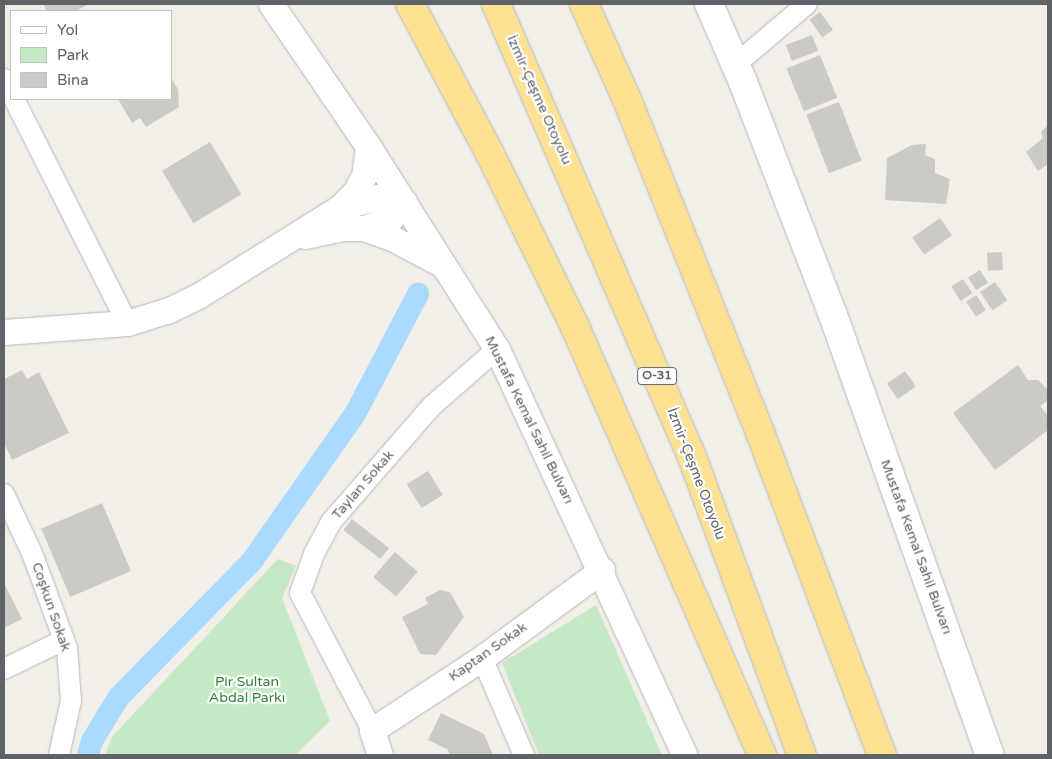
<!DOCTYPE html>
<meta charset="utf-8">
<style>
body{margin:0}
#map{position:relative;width:1052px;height:759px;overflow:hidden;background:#f1efe8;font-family:"Varela Round",sans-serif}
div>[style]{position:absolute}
.green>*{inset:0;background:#c5e8c5}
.canal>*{height:22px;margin:-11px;padding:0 11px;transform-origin:11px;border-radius:11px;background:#aadaff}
.building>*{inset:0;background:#cccac5;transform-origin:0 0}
.roads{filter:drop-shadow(0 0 1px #b5b8bc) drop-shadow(0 0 1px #b5b8bc)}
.minor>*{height:20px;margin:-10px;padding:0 10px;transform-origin:10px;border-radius:10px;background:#fff}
.tertiary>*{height:25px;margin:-12.5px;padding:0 12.5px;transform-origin:12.5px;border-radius:12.5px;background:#fff}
.secondary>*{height:28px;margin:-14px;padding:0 14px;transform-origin:14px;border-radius:14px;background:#fff}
.motorway>*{height:28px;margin:-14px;padding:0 14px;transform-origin:14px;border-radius:14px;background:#fde293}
span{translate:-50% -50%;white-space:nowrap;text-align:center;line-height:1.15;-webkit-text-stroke:4.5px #fff;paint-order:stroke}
.shield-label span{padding:1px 4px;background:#fff;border:1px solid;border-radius:4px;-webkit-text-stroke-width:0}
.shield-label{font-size:12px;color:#5f6368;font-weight:700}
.street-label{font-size:14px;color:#5f6368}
.park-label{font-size:14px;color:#348238}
.frame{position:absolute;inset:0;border:5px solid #5f6368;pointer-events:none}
.legend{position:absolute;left:10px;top:10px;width:162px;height:90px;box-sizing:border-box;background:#fff;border:1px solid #bfc1c3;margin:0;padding:6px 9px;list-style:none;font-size:15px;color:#5f6368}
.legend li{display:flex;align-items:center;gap:10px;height:25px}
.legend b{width:25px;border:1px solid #bfc1c3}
</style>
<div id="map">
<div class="green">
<i style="clip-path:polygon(278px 559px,296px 566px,282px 598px,330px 721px,295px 755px,105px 755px,112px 737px)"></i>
<i style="clip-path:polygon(596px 605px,662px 755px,539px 755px,502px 663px)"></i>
</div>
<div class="canal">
<i style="left:88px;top:755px;width:15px;rotate:-74deg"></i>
<i style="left:92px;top:741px;width:50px;rotate:-58.8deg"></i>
<i style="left:118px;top:698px;width:192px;rotate:-45.6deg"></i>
<i style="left:252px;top:561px;width:179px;rotate:-55deg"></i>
<i style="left:355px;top:414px;width:136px;rotate:-62.3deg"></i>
</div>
<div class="building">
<i style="clip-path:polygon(43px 4px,89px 4px,76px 11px,47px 11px)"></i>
<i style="left:820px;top:12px;width:22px;height:13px;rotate:54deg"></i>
<i style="left:812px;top:35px;width:17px;height:28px;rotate:69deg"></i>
<i style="left:820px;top:55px;width:46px;height:36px;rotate:68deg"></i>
<i style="clip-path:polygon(171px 78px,178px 89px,179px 107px,146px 127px,140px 118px,132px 123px,118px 99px,171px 99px)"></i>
<i style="left:839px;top:102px;width:63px;height:35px;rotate:69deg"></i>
<i style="clip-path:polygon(1048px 125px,1048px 164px,1038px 171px,1026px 152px,1043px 138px,1041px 132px)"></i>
<i style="left:210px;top:142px;width:61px;height:56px;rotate:59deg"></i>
<i style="clip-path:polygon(926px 144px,925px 155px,935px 159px,935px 173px,950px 179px,946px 204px,885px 200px,887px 158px,912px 145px)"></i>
<i style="left:940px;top:218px;width:21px;height:34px;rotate:55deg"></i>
<i style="left:1002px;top:252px;width:18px;height:15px;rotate:87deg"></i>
<i style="left:980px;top:270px;width:15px;height:14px;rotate:58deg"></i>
<i style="left:963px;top:279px;width:17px;height:14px;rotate:57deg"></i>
<i style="left:995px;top:282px;width:22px;height:18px;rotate:56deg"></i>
<i style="left:976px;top:295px;width:18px;height:12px;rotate:56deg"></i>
<i style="clip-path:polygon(1018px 365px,1028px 380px,1038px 380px,1047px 389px,1047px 401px,1040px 406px,1048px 416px,1048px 430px,995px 470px,953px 413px)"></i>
<i style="clip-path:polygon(22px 370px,27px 379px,39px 372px,69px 433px,12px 460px,4px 443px,4px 379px)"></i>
<i style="left:905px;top:371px;width:19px;height:22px;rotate:55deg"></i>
<i style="left:428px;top:471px;width:28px;height:25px;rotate:58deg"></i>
<i style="left:102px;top:503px;width:74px;height:66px;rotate:67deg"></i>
<i style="left:352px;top:519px;width:47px;height:14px;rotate:38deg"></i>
<i style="left:395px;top:552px;width:30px;height:33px;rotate:41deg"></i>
<i style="clip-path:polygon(4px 583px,22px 619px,4px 628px)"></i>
<i style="clip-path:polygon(440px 590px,450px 592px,464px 617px,436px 655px,420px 654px,402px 617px,428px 604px,425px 598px)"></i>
<i style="clip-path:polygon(441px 713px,484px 734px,493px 755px,450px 755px,447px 749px,428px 740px)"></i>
</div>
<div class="roads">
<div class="minor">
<i style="left:735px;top:65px;width:94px;rotate:-40.3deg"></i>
<i style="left:4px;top:79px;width:17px;rotate:65deg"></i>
<i style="left:14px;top:99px;width:251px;rotate:63.2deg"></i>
<i style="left:4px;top:494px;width:65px;rotate:64.6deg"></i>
<i style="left:32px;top:553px;width:101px;rotate:69.8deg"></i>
<i style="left:67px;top:648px;width:53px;rotate:85.7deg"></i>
<i style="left:71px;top:701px;width:55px;rotate:102.5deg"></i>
<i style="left:482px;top:658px;width:106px;rotate:66.6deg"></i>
<i style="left:4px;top:669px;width:67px;rotate:-25.8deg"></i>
<i style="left:372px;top:730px;width:155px;rotate:-117.7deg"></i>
<i style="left:300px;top:593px;width:41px;rotate:-70.3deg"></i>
<i style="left:314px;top:554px;width:36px;rotate:-62deg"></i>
<i style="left:331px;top:522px;width:154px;rotate:-49deg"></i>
<i style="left:432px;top:406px;width:86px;rotate:-41.2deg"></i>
</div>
<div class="tertiary">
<i style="left:271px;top:4px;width:172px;rotate:55.7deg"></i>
<i style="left:368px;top:146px;width:241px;rotate:57.6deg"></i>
<i style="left:497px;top:349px;width:447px;rotate:65.2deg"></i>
<i style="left:339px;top:208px;width:41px;rotate:-15.8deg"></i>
<i style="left:378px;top:197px;width:10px"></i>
<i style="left:388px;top:197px;width:17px;rotate:17deg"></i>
<i style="left:404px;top:202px;width:21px;rotate:129deg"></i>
<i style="left:391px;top:218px;width:29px;rotate:160deg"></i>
<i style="left:305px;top:236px;width:40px;rotate:-12deg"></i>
<i style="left:344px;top:228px;width:20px"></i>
<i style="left:364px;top:228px;width:30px;rotate:20deg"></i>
<i style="left:392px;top:238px;width:55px;rotate:28deg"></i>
<i style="left:4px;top:332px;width:123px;rotate:-4.2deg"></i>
<i style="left:127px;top:323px;width:44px;rotate:-17.2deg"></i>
<i style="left:169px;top:310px;width:32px;rotate:-26deg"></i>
<i style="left:198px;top:296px;width:166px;rotate:-32deg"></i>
<i style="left:339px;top:208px;width:23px;rotate:-45deg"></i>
<i style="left:355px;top:192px;width:18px;rotate:-61deg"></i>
<i style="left:364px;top:176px;width:30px;rotate:-82deg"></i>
<i style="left:380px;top:755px;width:26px;rotate:-108deg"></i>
<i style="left:372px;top:730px;width:131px;rotate:-33.2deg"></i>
<i style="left:482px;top:658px;width:149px;rotate:-36.3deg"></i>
</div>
<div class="secondary">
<i style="left:709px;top:4px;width:85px;rotate:66.4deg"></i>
<i style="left:743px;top:82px;width:250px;rotate:68.9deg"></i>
<i style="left:833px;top:315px;width:467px;rotate:70.4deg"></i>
</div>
<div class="motorway">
<i style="left:410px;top:4px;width:170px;rotate:61.9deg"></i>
<i style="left:490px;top:154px;width:195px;rotate:63.8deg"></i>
<i style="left:576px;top:329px;width:465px;rotate:66.4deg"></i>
<i style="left:496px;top:4px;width:490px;rotate:66.6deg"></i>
<i style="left:691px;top:454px;width:321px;rotate:69.8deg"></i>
<i style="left:584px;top:4px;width:107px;rotate:65.8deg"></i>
<i style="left:628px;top:102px;width:359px;rotate:68.2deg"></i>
<i style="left:761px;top:435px;width:342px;rotate:69.3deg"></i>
</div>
</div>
<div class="shield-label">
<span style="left:657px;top:376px">O-31</span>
</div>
<div class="street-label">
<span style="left:539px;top:100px;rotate:66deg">İzmir-Çeşme Otoyolu</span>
<span style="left:529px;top:420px;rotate:64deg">Mustafa Kemal Sahil Bulvarı</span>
<span style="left:696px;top:474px;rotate:69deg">İzmir-Çeşme Otoyolu</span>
<span style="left:363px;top:485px;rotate:-49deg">Taylan Sokak</span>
<span style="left:916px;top:547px;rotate:70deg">Mustafa Kemal Sahil Bulvarı</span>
<span style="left:51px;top:607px;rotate:71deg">Coşkun Sokak</span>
<span style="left:488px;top:652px;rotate:-35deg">Kaptan Sokak</span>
</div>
<div class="park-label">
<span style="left:247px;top:690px">Pir Sultan<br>Abdal Parkı</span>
</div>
<div class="frame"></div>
<ul class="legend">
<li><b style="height:6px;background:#fff"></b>Yol</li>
<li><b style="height:14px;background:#c5e8c5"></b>Park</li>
<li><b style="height:14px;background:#cccac5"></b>Bina</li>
</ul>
</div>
